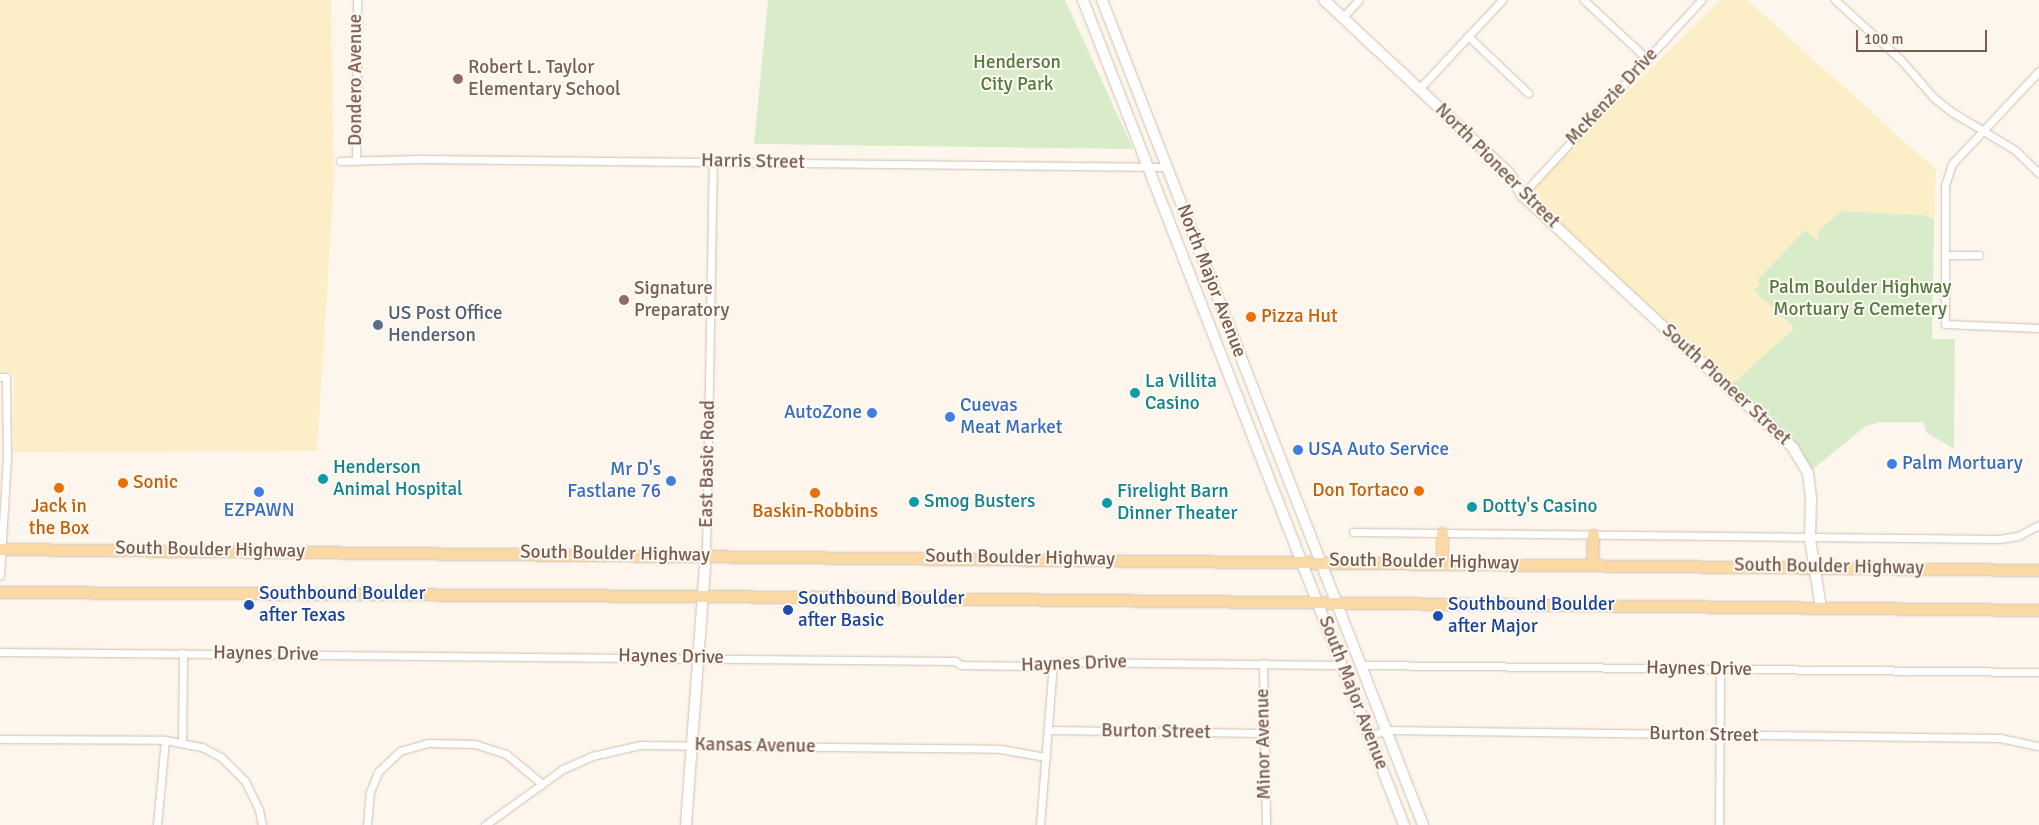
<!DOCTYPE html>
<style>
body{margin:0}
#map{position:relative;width:2039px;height:825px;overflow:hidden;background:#fdf6ec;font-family:Signika,sans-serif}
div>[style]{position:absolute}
.green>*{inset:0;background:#d8ecc9}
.sand>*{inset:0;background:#fcefc7}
.roads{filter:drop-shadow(0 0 1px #d1beb0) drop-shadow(0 0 1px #d1beb0)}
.street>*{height:7px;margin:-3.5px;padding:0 3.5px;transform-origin:3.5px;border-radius:3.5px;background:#fff}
.secondary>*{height:10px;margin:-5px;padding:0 5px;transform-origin:5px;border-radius:5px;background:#fff}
.primary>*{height:11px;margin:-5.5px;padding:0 5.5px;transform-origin:5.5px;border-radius:5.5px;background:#fbd9a5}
.dots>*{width:14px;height:14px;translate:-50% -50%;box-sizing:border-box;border:2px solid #fffaf3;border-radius:50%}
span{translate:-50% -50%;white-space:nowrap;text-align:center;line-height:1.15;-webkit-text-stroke:4px #fffaf3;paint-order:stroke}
.park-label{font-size:19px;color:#537a41}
.education-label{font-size:19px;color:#785e54}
.left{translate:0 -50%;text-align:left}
.street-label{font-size:19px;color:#7a5c4d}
.service-label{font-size:19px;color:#4e5e75}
.food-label{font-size:19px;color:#c56008}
.right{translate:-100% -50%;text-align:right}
.culture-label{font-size:19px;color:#0d838f}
.shop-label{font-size:19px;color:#366cbe}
.transit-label{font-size:19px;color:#164399}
.scale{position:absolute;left:1856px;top:30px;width:131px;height:22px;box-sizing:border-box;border:2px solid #7a5c4d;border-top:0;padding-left:6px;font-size:15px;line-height:18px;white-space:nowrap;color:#7a5c4d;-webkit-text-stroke:4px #fffaf3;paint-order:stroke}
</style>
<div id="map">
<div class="green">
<i style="clip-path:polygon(768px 0,1065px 0,1133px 149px,754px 144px)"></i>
<i style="clip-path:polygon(1842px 211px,1924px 215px,1934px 219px,1932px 339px,1955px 339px,1954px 449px,1926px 432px,1923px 422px,1880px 422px,1866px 426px,1808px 473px,1793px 448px,1730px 386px,1794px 328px,1754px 291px,1757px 280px,1805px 230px,1819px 237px,1817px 231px)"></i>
</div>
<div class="sand">
<i style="clip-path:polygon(0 0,331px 0,334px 180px,317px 451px,13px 452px,14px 374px,0 372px)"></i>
<i style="clip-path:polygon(1721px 0,1747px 0,1936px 170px,1934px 219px,1924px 215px,1842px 211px,1817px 231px,1819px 237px,1816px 240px,1805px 230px,1757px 280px,1760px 283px,1754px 291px,1794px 328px,1730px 386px,1522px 195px)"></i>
</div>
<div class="roads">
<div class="street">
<i style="left:1584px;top:0;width:86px;rotate:43.1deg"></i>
<i style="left:1835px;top:0;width:89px;rotate:42.3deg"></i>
<i style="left:1901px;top:60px;width:50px;rotate:49deg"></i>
<i style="left:1934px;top:98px;width:23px;rotate:38deg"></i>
<i style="left:1952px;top:112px;width:74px;rotate:31.1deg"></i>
<i style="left:2015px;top:150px;width:33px;rotate:44deg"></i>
<i style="left:1343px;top:17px;width:23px;rotate:-47deg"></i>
<i style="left:1468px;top:36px;width:83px;rotate:43.5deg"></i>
<i style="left:2039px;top:71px;width:127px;rotate:133.1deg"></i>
<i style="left:1952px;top:164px;width:22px;rotate:108deg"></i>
<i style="left:1945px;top:185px;width:139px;rotate:90deg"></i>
<i style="left:1945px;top:324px;width:94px;rotate:2.4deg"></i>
<i style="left:1419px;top:89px;width:122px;rotate:-47deg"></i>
<i style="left:340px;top:161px;width:79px;rotate:-1.5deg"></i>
<i style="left:419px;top:159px;width:747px;rotate:0.61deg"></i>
<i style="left:356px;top:161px;width:161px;rotate:-89.6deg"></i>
<i style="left:1522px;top:195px;width:265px;rotate:-47.4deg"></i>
<i style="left:1945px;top:255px;width:34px"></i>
<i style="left:0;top:377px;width:6px"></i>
<i style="left:6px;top:377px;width:80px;rotate:89.3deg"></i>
<i style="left:7px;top:457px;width:119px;rotate:93.4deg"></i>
<i style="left:1353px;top:532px;width:646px;rotate:0.62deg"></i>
<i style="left:1999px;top:539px;width:19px;rotate:-9deg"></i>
<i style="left:2018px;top:536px;width:24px;rotate:-28deg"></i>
<i style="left:706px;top:555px;width:393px;rotate:-89deg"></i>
<i style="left:0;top:652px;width:955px;rotate:0.54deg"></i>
<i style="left:955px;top:661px;width:7px;rotate:34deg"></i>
<i style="left:961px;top:665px;width:83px;rotate:0.7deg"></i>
<i style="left:1044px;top:666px;width:19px;rotate:-12deg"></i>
<i style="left:1063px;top:662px;width:277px;rotate:0.6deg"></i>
<i style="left:1263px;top:663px;width:162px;rotate:88.9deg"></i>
<i style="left:1359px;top:665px;width:680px;rotate:0.59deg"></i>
<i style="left:1048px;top:730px;width:216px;rotate:0.8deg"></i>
<i style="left:1369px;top:736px;width:18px;rotate:-19deg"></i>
<i style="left:1386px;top:730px;width:614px;rotate:0.75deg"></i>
<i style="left:2000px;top:738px;width:40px;rotate:12deg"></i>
<i style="left:0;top:739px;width:165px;rotate:0.3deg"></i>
<i style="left:165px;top:740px;width:38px;rotate:11deg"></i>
<i style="left:202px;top:747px;width:21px;rotate:28deg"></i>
<i style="left:221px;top:757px;width:34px;rotate:45deg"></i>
<i style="left:245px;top:781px;width:32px;rotate:64deg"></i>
<i style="left:259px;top:810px;width:15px;rotate:79deg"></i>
<i style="left:182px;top:741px;width:88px;rotate:-89.3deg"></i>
<i style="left:157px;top:825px;width:85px;rotate:-84.6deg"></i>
<i style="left:367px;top:825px;width:33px;rotate:-85deg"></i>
<i style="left:370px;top:792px;width:22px;rotate:-68deg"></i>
<i style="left:378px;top:772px;width:30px;rotate:-44deg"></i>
<i style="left:400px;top:751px;width:29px;rotate:-16deg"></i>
<i style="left:428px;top:743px;width:47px;rotate:1.2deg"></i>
<i style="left:475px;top:744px;width:33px;rotate:18deg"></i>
<i style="left:506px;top:754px;width:45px;rotate:39.6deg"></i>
<i style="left:485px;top:825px;width:96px;rotate:-35.7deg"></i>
<i style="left:563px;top:769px;width:32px;rotate:-24deg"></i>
<i style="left:592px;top:756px;width:49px;rotate:-12.9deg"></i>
<i style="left:640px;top:745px;width:360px;rotate:0.6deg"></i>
<i style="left:1000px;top:749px;width:47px;rotate:9.9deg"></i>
<i style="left:1040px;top:825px;width:162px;rotate:-85.4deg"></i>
<i style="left:1719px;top:825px;width:156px;rotate:-89.6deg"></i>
</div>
<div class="secondary">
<i style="left:1083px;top:0;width:885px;rotate:68.74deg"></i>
<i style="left:1102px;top:0;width:885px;rotate:68.74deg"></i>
<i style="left:1324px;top:0;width:253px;rotate:43.1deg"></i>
<i style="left:1509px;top:173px;width:26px;rotate:59deg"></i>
<i style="left:1522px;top:195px;width:371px;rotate:43deg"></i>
<i style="left:1793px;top:448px;width:29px;rotate:59deg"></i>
<i style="left:1808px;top:473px;width:26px;rotate:83deg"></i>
<i style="left:1811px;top:499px;width:40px;rotate:91.4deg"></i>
<i style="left:1810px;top:539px;width:70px;rotate:80.9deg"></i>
<i style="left:686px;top:825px;width:271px;rotate:-85.8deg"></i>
</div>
<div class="primary">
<i style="left:0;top:549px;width:2039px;rotate:0.59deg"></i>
<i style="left:1442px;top:563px;width:30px;rotate:-90deg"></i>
<i style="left:1592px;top:564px;width:29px;rotate:-88deg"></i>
<i style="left:0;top:592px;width:703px;rotate:0.33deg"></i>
<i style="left:703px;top:596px;width:1336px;rotate:0.6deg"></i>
</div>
</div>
<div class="dots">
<i style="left:458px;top:79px;background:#8d6e63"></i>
<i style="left:624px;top:300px;background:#8d6e63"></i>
<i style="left:1251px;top:317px;background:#e8710a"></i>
<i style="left:378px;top:325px;background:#5c6f8a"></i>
<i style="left:1135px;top:393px;background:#0f9aa8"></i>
<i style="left:872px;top:413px;background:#3f7fe0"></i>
<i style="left:950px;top:417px;background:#3f7fe0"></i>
<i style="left:1298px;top:450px;background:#3f7fe0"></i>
<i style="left:1892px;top:464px;background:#3f7fe0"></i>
<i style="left:323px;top:479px;background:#0f9aa8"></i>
<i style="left:671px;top:481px;background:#3f7fe0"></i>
<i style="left:123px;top:483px;background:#e8710a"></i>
<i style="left:59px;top:488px;background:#e8710a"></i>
<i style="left:1419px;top:491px;background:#e8710a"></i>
<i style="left:259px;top:492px;background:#3f7fe0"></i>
<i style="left:815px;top:493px;background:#e8710a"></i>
<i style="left:914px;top:502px;background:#0f9aa8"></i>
<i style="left:1107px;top:503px;background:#0f9aa8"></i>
<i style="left:1472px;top:507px;background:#0f9aa8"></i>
<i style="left:249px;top:605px;background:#1a4fb4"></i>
<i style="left:788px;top:610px;background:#1a4fb4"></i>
<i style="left:1438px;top:616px;background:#1a4fb4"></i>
</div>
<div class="park-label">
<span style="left:1017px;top:74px">Henderson<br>City Park</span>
<span style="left:1860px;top:299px">Palm Boulder Highway<br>Mortuary &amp; Cemetery</span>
</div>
<div class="education-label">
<span class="left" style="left:468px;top:79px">Robert L. Taylor<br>Elementary School</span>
<span class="left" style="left:634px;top:300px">Signature<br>Preparatory</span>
</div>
<div class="street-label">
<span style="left:356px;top:80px;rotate:-90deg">Dondero Avenue</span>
<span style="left:1612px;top:97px;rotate:-47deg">McKenzie Drive</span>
<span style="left:753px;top:162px;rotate:1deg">Harris Street</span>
<span style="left:1497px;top:166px;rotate:45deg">North Pioneer Street</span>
<span style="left:1211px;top:281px;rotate:69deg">North Major Avenue</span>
<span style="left:1726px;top:385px;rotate:43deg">South Pioneer Street</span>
<span style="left:708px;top:464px;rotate:-89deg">East Basic Road</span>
<span style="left:210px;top:550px;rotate:1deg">South Boulder Highway</span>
<span style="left:615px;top:554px;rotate:1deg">South Boulder Highway</span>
<span style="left:1020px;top:558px;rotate:1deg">South Boulder Highway</span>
<span style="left:1424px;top:562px;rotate:1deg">South Boulder Highway</span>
<span style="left:1829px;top:567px;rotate:1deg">South Boulder Highway</span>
<span style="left:266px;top:654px;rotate:1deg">Haynes Drive</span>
<span style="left:671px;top:657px;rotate:1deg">Haynes Drive</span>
<span style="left:1074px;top:664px;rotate:-2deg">Haynes Drive</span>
<span style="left:1699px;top:669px;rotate:1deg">Haynes Drive</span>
<span style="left:1353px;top:693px;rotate:69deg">South Major Avenue</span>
<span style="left:1156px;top:732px;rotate:1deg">Burton Street</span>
<span style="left:1704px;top:735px;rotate:1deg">Burton Street</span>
<span style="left:1264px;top:744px;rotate:-91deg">Minor Avenue</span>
<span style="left:755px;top:746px;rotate:1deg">Kansas Avenue</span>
</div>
<div class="service-label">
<span class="left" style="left:388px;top:325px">US Post Office<br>Henderson</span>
</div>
<div class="food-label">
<span class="left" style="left:1261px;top:317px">Pizza Hut</span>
<span class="left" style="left:133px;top:483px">Sonic</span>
<span class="right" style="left:1409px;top:491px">Don Tortaco</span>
<span style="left:59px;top:518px">Jack in<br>the Box</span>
<span style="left:815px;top:512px">Baskin-Robbins</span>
</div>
<div class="culture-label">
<span class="left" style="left:1145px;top:393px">La Villita<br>Casino</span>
<span class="left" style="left:333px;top:479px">Henderson<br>Animal Hospital</span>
<span class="left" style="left:1117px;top:503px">Firelight Barn<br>Dinner Theater</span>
<span class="left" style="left:924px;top:502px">Smog Busters</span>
<span class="left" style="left:1482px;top:507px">Dotty's Casino</span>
</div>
<div class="shop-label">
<span class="left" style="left:960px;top:417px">Cuevas<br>Meat Market</span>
<span class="right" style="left:862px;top:413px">AutoZone</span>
<span class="left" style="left:1308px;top:450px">USA Auto Service</span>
<span class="left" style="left:1902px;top:464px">Palm Mortuary</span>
<span class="right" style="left:661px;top:481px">Mr D's<br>Fastlane 76</span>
<span style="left:259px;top:511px">EZPAWN</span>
</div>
<div class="transit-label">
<span class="left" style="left:259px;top:605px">Southbound Boulder<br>after Texas</span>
<span class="left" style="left:798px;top:610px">Southbound Boulder<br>after Basic</span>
<span class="left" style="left:1448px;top:616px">Southbound Boulder<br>after Major</span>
</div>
<div class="scale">100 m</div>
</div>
